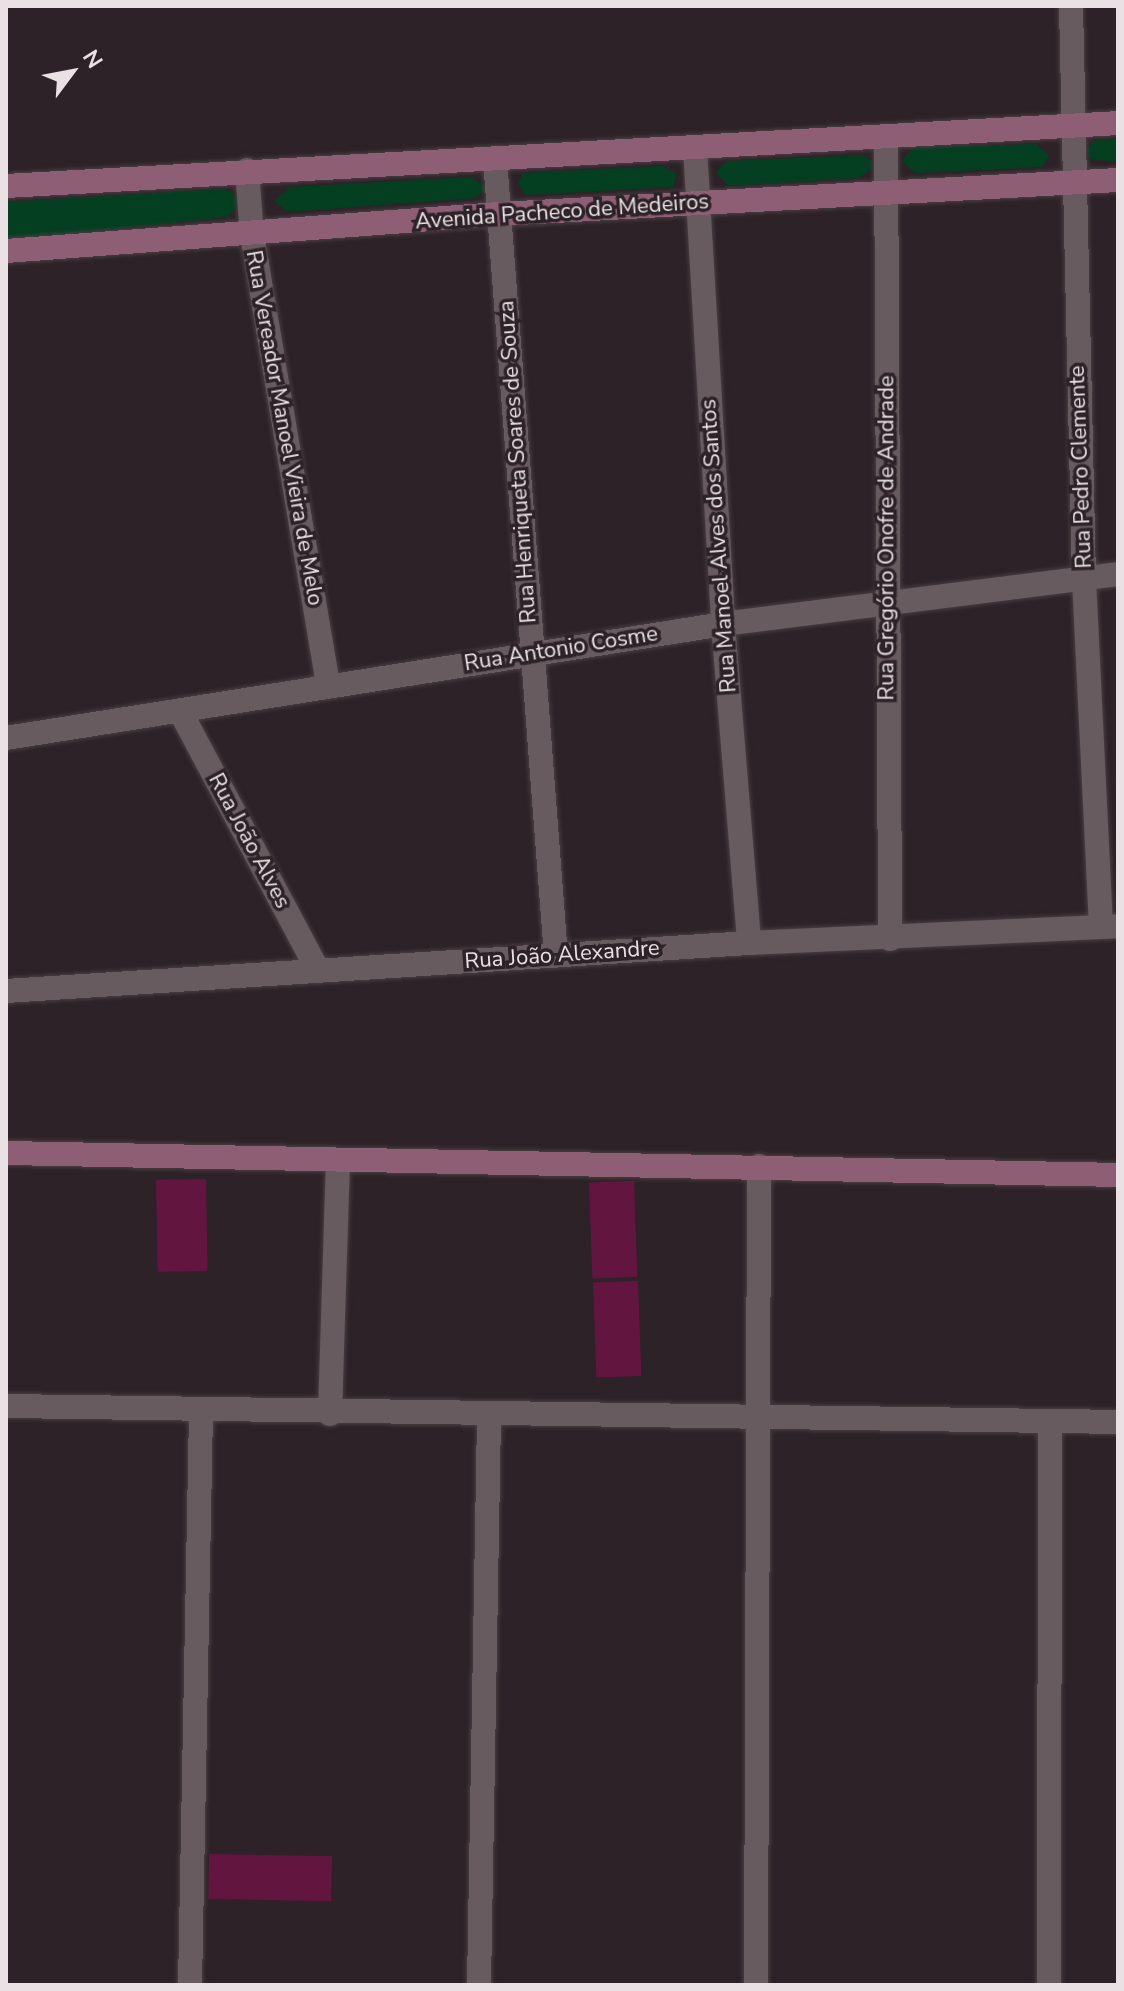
<!DOCTYPE html>
<meta charset="utf-8">
<style>
body{margin:0}
#map{position:relative;width:1124px;height:1991px;overflow:hidden;background:#2d2227;font-family:"Nunito Sans",sans-serif}
div>[style]{position:absolute}
.green>*{inset:0;background:#033f20}
.building>*{inset:0;background:#62163f;transform-origin:0 0}
.roads{filter:drop-shadow(0 0 2px #483e43) drop-shadow(0 0 2px #483e43)}
.street>*{height:24px;margin:-12px;padding:0 12px;transform-origin:12px;border-radius:12px;background:#685b60}
.secondary>*{height:24px;margin:-12px;padding:0 12px;transform-origin:12px;border-radius:12px;background:#8e5e75}
span{translate:-50% -50%;white-space:nowrap;text-align:center;line-height:1.15;-webkit-text-stroke:7px #2d2227;paint-order:stroke}
.street-label{font-size:22px;color:#e9e1e4}
.frame{position:absolute;inset:0;border:8px solid #e9e1e4;pointer-events:none}
.north{position:absolute;left:32px;top:32px;width:80px;height:80px;-webkit-text-stroke:6px #2d2227;paint-order:stroke;rotate:58deg;font-size:22px;font-weight:700;line-height:32px;text-align:center;color:#e9e1e4}
.north::after{content:'';display:block;margin:auto;width:28px;height:36px;background:#e9e1e4;clip-path:polygon(50% 0,100% 100%,50% 72%,0 100%)}
</style>
<div id="map">
<div class="green">
<i style="clip-path:polygon(1118px 138px,1118px 162px,1090px 159px,1086px 151px,1092px 141px)"></i>
<i style="clip-path:polygon(1036px 144px,1049px 155px,1042px 167px,915px 173px,902px 161px,913px 147px)"></i>
<i style="clip-path:polygon(863px 155px,871px 161px,872px 169px,859px 178px,728px 186px,716px 173px,726px 161px)"></i>
<i style="clip-path:polygon(661px 166px,677px 174px,673px 187px,526px 195px,518px 184px,523px 173px)"></i>
<i style="clip-path:polygon(472px 177px,486px 188px,476px 198px,288px 212px,274px 201px,290px 187px)"></i>
<i style="clip-path:polygon(218px 189px,231px 191px,240px 202px,228px 217px,6px 241px,6px 202px)"></i>
</div>
<div class="building">
<i style="left:206px;top:1179px;width:92px;height:50px;rotate:89deg"></i>
<i style="left:634px;top:1181px;width:96px;height:45px;rotate:88deg"></i>
<i style="left:638px;top:1281px;width:95px;height:45px;rotate:88deg"></i>
<i style="left:209px;top:1854px;width:123px;height:45px;rotate:1deg"></i>
</div>
<div class="roads">
<div class="street">
<i style="left:1071px;top:6px;width:573px;rotate:88.7deg"></i>
<i style="left:1084px;top:579px;width:348px;rotate:87.2deg"></i>
<i style="left:886px;top:136px;width:803px;rotate:89.71deg"></i>
<i style="left:695px;top:148px;width:477px;rotate:86.6deg"></i>
<i style="left:723px;top:624px;width:320px;rotate:85.3deg"></i>
<i style="left:495px;top:160px;width:798px;rotate:85.62deg"></i>
<i style="left:247px;top:170px;width:65px;rotate:85.6deg"></i>
<i style="left:252px;top:235px;width:457px;rotate:80.4deg"></i>
<i style="left:180px;top:711px;width:294px;rotate:62deg"></i>
<i style="left:6px;top:738px;width:726px;rotate:-9.03deg"></i>
<i style="left:723px;top:624px;width:398px;rotate:-7.2deg"></i>
<i style="left:6px;top:991px;width:745px;rotate:-3.7deg"></i>
<i style="left:749px;top:943px;width:369px;rotate:-2.6deg"></i>
<i style="left:6px;top:1406px;width:1112px;rotate:0.82deg"></i>
<i style="left:330px;top:1414px;width:254px;rotate:-88.2deg"></i>
<i style="left:190px;top:1985px;width:575px;rotate:-88.9deg"></i>
<i style="left:479px;top:1985px;width:569px;rotate:-88.99deg"></i>
<i style="left:756px;top:1985px;width:819px;rotate:-89.79deg"></i>
<i style="left:1049px;top:1985px;width:563px;rotate:-89.9deg"></i>
</div>
<div class="secondary">
<i style="left:6px;top:186px;width:1114px;rotate:-3.24deg"></i>
<i style="left:6px;top:251px;width:495px;rotate:-4.3deg"></i>
<i style="left:500px;top:214px;width:619px;rotate:-3.15deg"></i>
<i style="left:6px;top:1153px;width:1112px;rotate:1.13deg"></i>
</div>
</div>
<div class="street-label">
<span style="left:562px;top:212px;rotate:-4deg">Avenida Pacheco de Medeiros</span>
<span style="left:284px;top:428px;rotate:80deg">Rua Vereador Manoel Vieira de Melo</span>
<span style="left:518px;top:462px;rotate:-94deg">Rua Henriqueta Soares de Souza</span>
<span style="left:1081px;top:467px;rotate:-92deg">Rua Pedro Clemente</span>
<span style="left:887px;top:538px;rotate:-90deg">Rua Gregório Onofre de Andrade</span>
<span style="left:719px;top:546px;rotate:-94deg">Rua Manoel Alves dos Santos</span>
<span style="left:561px;top:649px;rotate:-9deg">Rua Antonio Cosme</span>
<span style="left:249px;top:841px;rotate:62deg">Rua João Alves</span>
<span style="left:562px;top:955px;rotate:-4deg">Rua João Alexandre</span>
</div>
<div class="frame"></div>
<div class="north">N</div>
</div>
